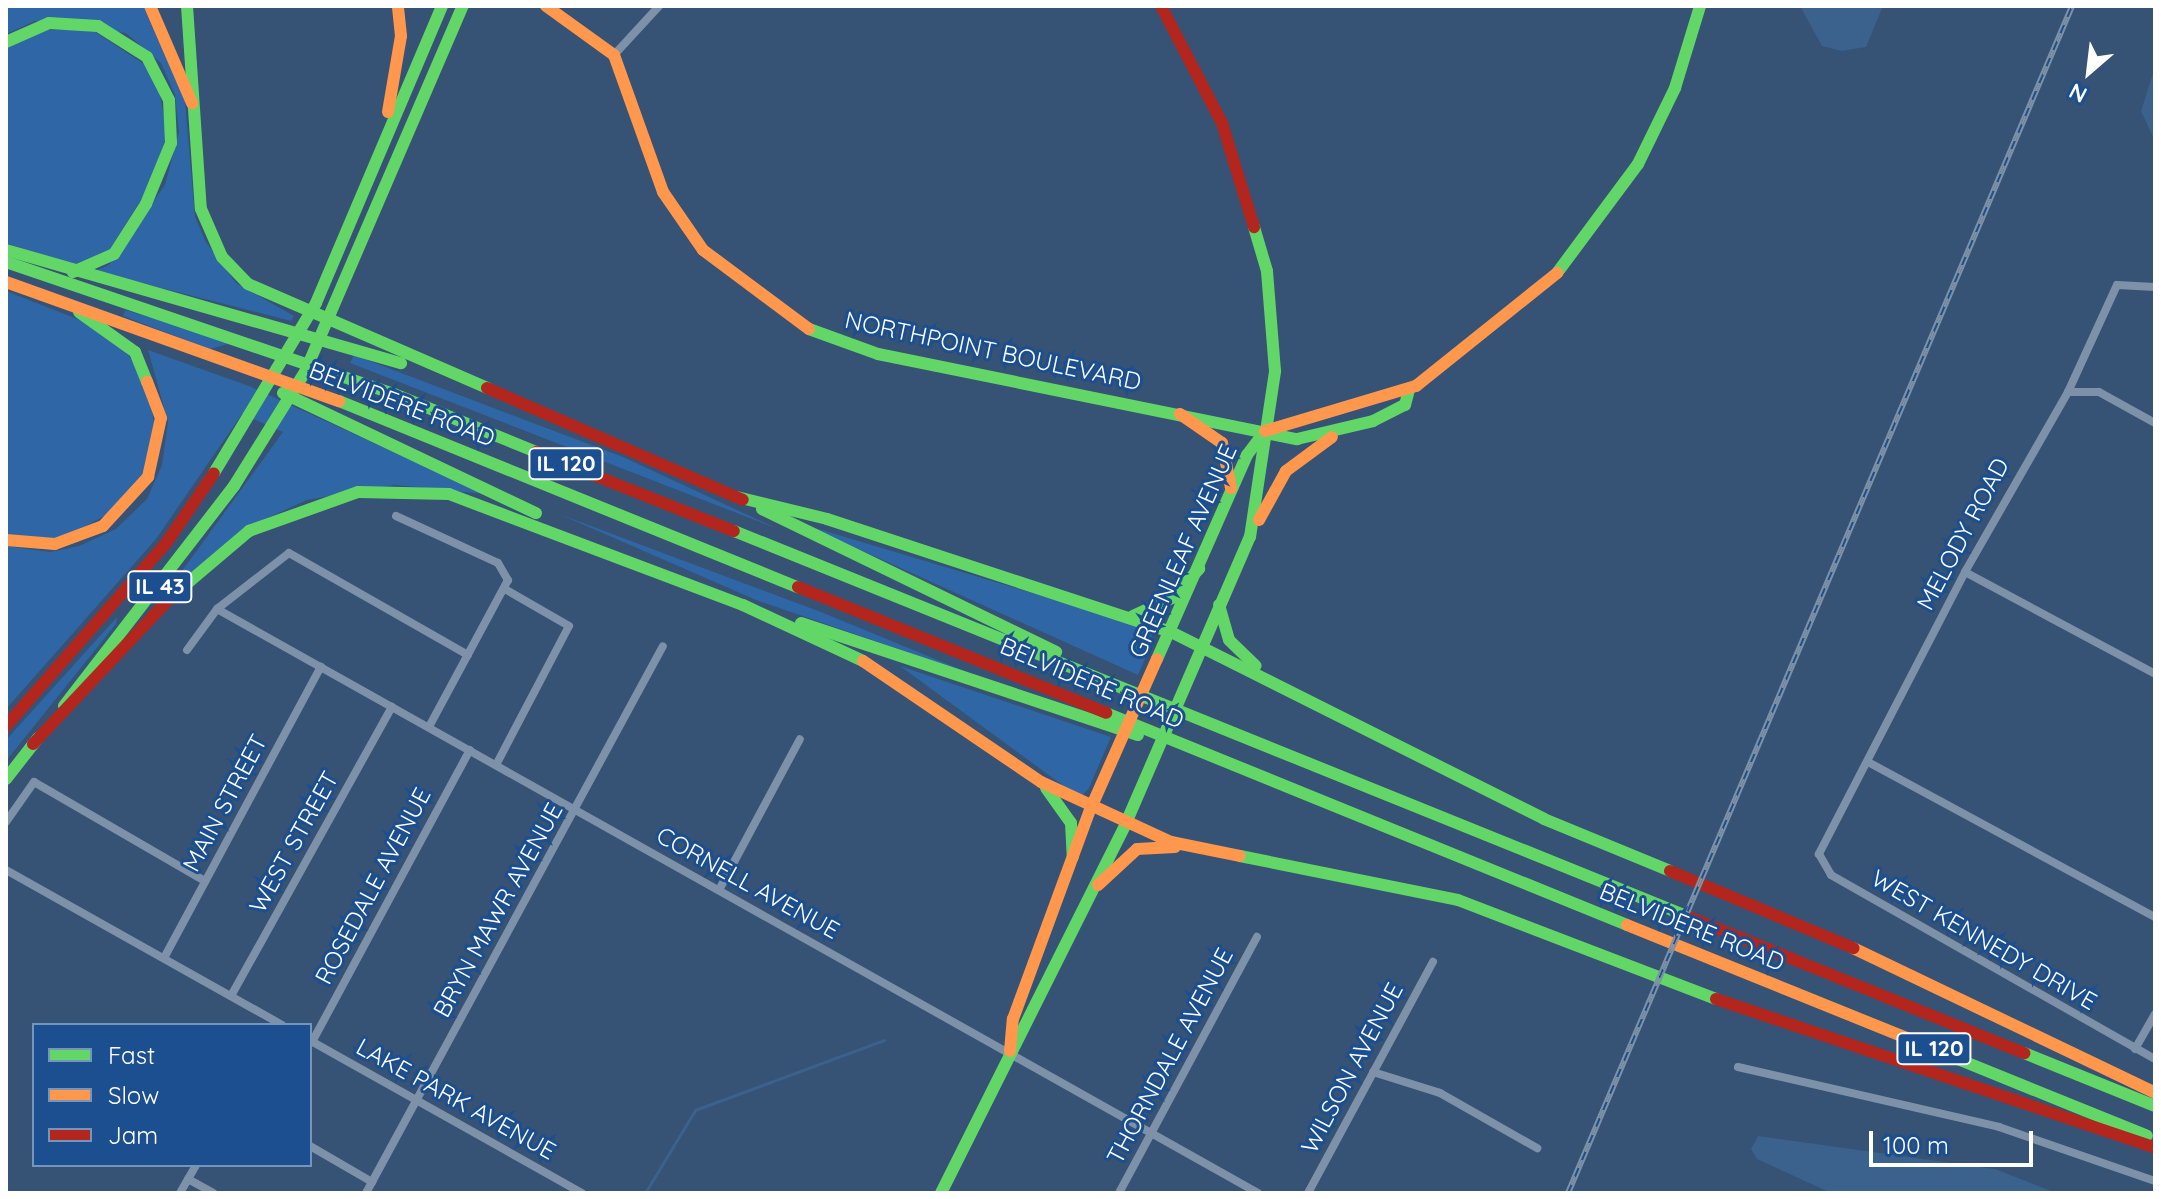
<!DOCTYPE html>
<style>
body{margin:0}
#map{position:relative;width:2161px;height:1199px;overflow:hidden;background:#365274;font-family:Quicksand,sans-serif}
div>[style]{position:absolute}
.green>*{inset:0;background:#2f66a5}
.water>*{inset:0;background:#3b618d}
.stream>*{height:3px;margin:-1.5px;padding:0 1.5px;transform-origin:1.5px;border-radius:1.5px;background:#3b618d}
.street>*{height:8px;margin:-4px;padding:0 4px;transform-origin:4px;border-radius:4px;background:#7d92a8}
.fast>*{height:12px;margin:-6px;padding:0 6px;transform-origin:6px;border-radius:6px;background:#63d668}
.slow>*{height:12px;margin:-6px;padding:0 6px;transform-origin:6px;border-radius:6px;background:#ff974d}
.jam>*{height:12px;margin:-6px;padding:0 6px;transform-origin:6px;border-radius:6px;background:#b3261e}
.rail>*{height:6px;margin-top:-3px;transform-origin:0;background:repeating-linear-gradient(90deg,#1b4f8f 0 9px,#7e92a7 0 18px);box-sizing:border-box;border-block:2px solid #7e92a7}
span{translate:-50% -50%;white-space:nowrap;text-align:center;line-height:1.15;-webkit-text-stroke:6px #1b4f8f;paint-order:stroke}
.shield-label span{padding:2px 6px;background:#1b4f8f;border:2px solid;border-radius:6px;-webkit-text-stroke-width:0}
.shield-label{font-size:22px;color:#fff;font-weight:700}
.street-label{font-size:24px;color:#fff}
.frame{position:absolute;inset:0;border:8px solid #fff;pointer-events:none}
.legend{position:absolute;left:32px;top:1023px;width:280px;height:144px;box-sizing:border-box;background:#1b4f8f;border:2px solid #7695bc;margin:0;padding:10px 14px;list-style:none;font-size:24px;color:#fff}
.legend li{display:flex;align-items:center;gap:16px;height:40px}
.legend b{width:40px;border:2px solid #7695bc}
.north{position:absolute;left:2049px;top:32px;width:80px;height:80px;-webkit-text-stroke:6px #1b4f8f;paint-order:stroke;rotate:208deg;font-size:22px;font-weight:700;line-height:32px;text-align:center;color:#fff}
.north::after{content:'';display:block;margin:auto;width:28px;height:36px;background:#fff;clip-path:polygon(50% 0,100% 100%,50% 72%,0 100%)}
.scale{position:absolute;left:1869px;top:1131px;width:164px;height:36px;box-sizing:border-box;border:4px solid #fff;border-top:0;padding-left:10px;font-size:24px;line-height:28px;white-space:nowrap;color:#fff;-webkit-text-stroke:6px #1b4f8f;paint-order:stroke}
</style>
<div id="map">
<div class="green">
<i style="clip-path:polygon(6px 6px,143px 6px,185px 102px,195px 217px,206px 242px,236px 283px,294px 316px,291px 321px,95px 271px,109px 265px,165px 185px,179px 132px,175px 95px,161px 63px,126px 33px,35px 21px,6px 34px)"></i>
<i style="clip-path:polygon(44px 30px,92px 30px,144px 64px,159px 89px,167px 133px,152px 182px,109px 251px,73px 265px,6px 243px,6px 48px)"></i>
<i style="clip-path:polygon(6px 291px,95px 326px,126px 351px,149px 389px,155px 430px,147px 467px,119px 508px,62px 539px,6px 535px)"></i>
<i style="clip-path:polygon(125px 310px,219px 338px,228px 344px,210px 349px,123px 316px)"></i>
<i style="clip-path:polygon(148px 350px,249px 386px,485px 494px,395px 485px,307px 500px,254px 524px,158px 604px,283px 432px,242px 414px,156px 539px,6px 709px,6px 546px,50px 552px,79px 546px,116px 529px,147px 499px,162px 465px,168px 422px)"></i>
<i style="clip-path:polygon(354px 355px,623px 457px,778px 529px,350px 363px)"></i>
<i style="clip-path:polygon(559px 514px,821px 612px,974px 675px,756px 600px)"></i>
<i style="clip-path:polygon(805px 525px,1152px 629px,1151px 645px,1138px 675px)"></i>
<i style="clip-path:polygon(117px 617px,116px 624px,6px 761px,6px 740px)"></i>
<i style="clip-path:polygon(900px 666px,1111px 737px,1089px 788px,1080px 798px)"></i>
</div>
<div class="water">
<i style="clip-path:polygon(1800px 6px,1883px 6px,1866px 47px,1842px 51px,1822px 46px)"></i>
<i style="clip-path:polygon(2155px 67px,2155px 141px,2141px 111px)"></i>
<i style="clip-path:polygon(1758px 1136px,1995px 1169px,2056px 1193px,1831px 1193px,1757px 1159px,1751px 1149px)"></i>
</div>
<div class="stream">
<i style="left:645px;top:1193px;width:97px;rotate:-58.9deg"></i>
<i style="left:695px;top:1110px;width:202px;rotate:-20.3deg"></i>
</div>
<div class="street">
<i style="left:614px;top:55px;width:67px;rotate:-47.4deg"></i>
<i style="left:2155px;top:287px;width:38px;rotate:-177deg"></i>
<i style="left:2117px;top:285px;width:118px;rotate:114.6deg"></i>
<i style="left:2068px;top:392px;width:207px;rotate:119.8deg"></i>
<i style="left:1965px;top:572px;width:318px;rotate:117.4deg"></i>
<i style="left:1819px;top:854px;width:24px;rotate:60deg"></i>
<i style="left:1831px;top:875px;width:373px;rotate:29.6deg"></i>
<i style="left:2068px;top:392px;width:31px"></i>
<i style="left:2099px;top:392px;width:64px;rotate:29deg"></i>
<i style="left:396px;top:516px;width:112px;rotate:24.7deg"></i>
<i style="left:498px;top:563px;width:20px;rotate:60deg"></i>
<i style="left:508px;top:580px;width:167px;rotate:118.3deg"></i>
<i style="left:1965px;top:572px;width:216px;rotate:28.2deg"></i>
<i style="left:217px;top:609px;width:1194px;rotate:29.29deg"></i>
<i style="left:187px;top:650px;width:51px;rotate:-53.8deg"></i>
<i style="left:217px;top:609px;width:91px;rotate:-37.9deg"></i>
<i style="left:289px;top:553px;width:206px;rotate:29.7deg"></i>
<i style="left:1868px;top:762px;width:326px;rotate:28.4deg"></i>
<i style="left:496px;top:765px;width:157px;rotate:-62.3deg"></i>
<i style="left:569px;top:626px;width:74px;rotate:-150deg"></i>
<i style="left:6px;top:822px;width:49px;rotate:-55deg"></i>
<i style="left:34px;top:782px;width:198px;rotate:30.1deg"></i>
<i style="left:6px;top:870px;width:317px;rotate:29.3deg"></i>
<i style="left:719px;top:890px;width:171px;rotate:-61.8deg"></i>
<i style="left:164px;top:958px;width:331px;rotate:-61.7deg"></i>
<i style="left:231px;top:996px;width:331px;rotate:-60.9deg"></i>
<i style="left:311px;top:1041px;width:311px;rotate:29.3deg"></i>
<i style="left:312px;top:1042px;width:332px;rotate:-61.6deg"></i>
<i style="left:2135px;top:1049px;width:40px;rotate:-60.3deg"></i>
<i style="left:1738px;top:1067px;width:268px;rotate:12.9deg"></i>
<i style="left:1999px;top:1127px;width:165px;rotate:19.1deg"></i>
<i style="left:1373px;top:1072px;width:70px;rotate:17.4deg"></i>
<i style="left:1440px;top:1093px;width:112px;rotate:29.6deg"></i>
<i style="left:310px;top:1146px;width:72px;rotate:30.1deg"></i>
<i style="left:188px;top:1179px;width:29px;rotate:29deg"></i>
<i style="left:180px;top:1193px;width:32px;rotate:-60deg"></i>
<i style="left:366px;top:1193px;width:622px;rotate:-61.5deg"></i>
<i style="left:1119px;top:1193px;width:291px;rotate:-61.7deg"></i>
<i style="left:1308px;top:1193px;width:263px;rotate:-61.6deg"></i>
</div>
<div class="fast">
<i style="left:187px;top:6px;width:203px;rotate:86.1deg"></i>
<i style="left:201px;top:209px;width:52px;rotate:66.4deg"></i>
<i style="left:222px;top:257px;width:37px;rotate:46deg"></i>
<i style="left:248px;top:284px;width:261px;rotate:23.5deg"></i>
<i style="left:6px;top:42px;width:47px;rotate:-23.8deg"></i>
<i style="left:49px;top:23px;width:49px;rotate:3.5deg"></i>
<i style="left:98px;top:26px;width:58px;rotate:32.3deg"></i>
<i style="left:147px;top:57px;width:48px;rotate:62.9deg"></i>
<i style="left:169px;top:100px;width:43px;rotate:87.3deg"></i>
<i style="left:171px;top:143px;width:66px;rotate:112.3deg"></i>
<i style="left:146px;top:204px;width:59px;rotate:122.6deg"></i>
<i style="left:114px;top:254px;width:45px;rotate:156.3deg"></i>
<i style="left:6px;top:250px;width:411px;rotate:16deg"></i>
<i style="left:6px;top:262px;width:410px;rotate:18.8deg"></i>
<i style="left:394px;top:394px;width:153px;rotate:22.2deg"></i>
<i style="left:1557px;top:273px;width:136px;rotate:-53.4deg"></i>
<i style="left:1638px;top:164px;width:85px;rotate:-64deg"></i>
<i style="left:1675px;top:88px;width:86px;rotate:-73deg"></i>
<i style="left:79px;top:312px;width:69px;rotate:35.5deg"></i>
<i style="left:135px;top:352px;width:32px;rotate:68deg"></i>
<i style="left:809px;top:329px;width:73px;rotate:19.9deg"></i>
<i style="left:878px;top:354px;width:428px;rotate:11.5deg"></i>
<i style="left:1297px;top:439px;width:78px;rotate:-13.3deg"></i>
<i style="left:1373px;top:421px;width:36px;rotate:-27deg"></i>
<i style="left:1405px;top:405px;width:16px;rotate:-75deg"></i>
<i style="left:283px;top:393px;width:280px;rotate:25.4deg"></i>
<i style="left:339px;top:401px;width:495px;rotate:22.1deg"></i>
<i style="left:214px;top:473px;width:198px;rotate:-59deg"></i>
<i style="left:316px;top:303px;width:323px;rotate:-67deg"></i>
<i style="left:737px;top:497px;width:93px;rotate:13.7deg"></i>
<i style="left:827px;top:519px;width:362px;rotate:18.2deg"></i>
<i style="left:1171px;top:632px;width:417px;rotate:26.6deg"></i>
<i style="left:1544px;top:819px;width:136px;rotate:22.4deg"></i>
<i style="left:762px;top:509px;width:327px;rotate:25.9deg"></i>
<i style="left:734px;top:531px;width:1030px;rotate:22.01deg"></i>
<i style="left:170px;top:598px;width:104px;rotate:-40.3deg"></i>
<i style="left:249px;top:531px;width:116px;rotate:-19.7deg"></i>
<i style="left:358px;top:492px;width:91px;rotate:1.3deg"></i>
<i style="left:449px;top:494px;width:314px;rotate:20.7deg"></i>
<i style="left:743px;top:605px;width:132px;rotate:25deg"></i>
<i style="left:1219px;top:605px;width:36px;rotate:74deg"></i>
<i style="left:1229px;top:640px;width:37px;rotate:44deg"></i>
<i style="left:1133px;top:616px;width:43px;rotate:-24.8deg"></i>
<i style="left:1172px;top:598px;width:40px;rotate:-47deg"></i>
<i style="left:801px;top:623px;width:355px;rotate:18.4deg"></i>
<i style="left:1157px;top:659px;width:223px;rotate:-66.2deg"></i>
<i style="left:1247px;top:455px;width:30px;rotate:-53deg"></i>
<i style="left:64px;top:706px;width:278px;rotate:-52.3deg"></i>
<i style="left:234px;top:486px;width:134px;rotate:-58.1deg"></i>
<i style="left:305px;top:372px;width:399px;rotate:-66.7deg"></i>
<i style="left:1106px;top:713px;width:562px;rotate:22.14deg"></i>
<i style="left:6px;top:779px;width:52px;rotate:-52deg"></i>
<i style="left:1046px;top:788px;width:43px;rotate:54.5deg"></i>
<i style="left:1071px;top:823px;width:34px;rotate:87deg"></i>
<i style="left:1240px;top:856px;width:222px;rotate:11.4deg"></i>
<i style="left:1458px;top:900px;width:276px;rotate:21deg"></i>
<i style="left:1916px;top:1042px;width:249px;rotate:22.1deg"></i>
<i style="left:2024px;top:1053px;width:141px;rotate:22deg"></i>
<i style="left:941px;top:1193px;width:414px;rotate:-63.4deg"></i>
<i style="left:1126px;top:823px;width:312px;rotate:-66.6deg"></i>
<i style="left:1250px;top:537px;width:168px;rotate:-81.4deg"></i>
<i style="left:1275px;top:371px;width:100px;rotate:-94.6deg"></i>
<i style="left:1267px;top:271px;width:46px;rotate:-106.5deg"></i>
</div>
<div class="slow">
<i style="left:150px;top:6px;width:106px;rotate:66.6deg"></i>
<i style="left:546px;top:6px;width:84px;rotate:35.8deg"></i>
<i style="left:614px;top:55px;width:145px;rotate:70.3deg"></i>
<i style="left:663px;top:192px;width:70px;rotate:55.4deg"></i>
<i style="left:703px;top:250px;width:132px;rotate:36.7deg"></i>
<i style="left:388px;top:112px;width:77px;rotate:-80.3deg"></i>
<i style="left:401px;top:36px;width:30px;rotate:-96deg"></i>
<i style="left:6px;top:282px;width:354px;rotate:19.7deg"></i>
<i style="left:1180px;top:414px;width:51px;rotate:34.6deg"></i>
<i style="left:1222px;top:443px;width:46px;rotate:78.7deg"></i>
<i style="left:1265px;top:431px;width:158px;rotate:-16.6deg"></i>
<i style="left:1416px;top:386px;width:181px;rotate:-38.7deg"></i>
<i style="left:1259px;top:520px;width:56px;rotate:-61.1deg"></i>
<i style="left:1286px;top:471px;width:57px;rotate:-36.5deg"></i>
<i style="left:6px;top:540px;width:49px;rotate:4.7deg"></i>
<i style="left:55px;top:544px;width:51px;rotate:-20.6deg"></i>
<i style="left:103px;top:526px;width:67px;rotate:-47.4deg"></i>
<i style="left:148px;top:477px;width:60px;rotate:-77.6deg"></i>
<i style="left:161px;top:418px;width:39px;rotate:-111deg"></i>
<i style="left:863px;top:661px;width:215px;rotate:34.2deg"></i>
<i style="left:1041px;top:782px;width:143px;rotate:24.8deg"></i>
<i style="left:1171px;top:842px;width:70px;rotate:11.5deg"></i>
<i style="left:1098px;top:885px;width:53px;rotate:-42.7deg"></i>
<i style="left:1137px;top:849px;width:38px;rotate:-3deg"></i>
<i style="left:1627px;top:925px;width:312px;rotate:22deg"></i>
<i style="left:1853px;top:948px;width:335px;rotate:25.6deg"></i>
<i style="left:1010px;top:1051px;width:32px;rotate:-85deg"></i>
<i style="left:1013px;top:1019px;width:223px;rotate:-69.8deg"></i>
<i style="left:1090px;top:810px;width:165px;rotate:-66.1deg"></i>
</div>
<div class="jam">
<i style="left:1161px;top:6px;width:132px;rotate:62.5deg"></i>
<i style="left:1222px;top:123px;width:109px;rotate:72.9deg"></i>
<i style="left:487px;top:388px;width:279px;rotate:23.6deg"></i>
<i style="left:536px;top:452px;width:213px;rotate:21.8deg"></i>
<i style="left:798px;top:587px;width:333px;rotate:22.2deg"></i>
<i style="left:6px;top:726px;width:244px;rotate:-48.8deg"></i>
<i style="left:167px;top:542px;width:83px;rotate:-55.7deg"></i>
<i style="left:33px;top:744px;width:200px;rotate:-46.8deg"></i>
<i style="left:1670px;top:871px;width:199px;rotate:22.8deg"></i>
<i style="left:1689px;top:917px;width:362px;rotate:22.1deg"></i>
<i style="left:1716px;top:999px;width:464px;rotate:18.7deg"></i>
</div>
<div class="rail">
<i style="left:1568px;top:1193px;width:1290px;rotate:-66.99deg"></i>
</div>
<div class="shield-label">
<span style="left:566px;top:464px">IL 120</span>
<span style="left:160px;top:587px">IL 43</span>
<span style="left:1934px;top:1049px">IL 120</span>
</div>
<div class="street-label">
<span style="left:993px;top:351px;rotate:12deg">NORTHPOINT BOULEVARD</span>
<span style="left:402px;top:404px;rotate:21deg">BELVIDERE ROAD</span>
<span style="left:1963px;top:534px;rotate:-62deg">MELODY ROAD</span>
<span style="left:1183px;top:551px;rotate:-66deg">GREENLEAF AVENUE</span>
<span style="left:1092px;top:683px;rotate:23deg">BELVIDERE ROAD</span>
<span style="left:225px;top:803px;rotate:-62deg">MAIN STREET</span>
<span style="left:294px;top:842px;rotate:-61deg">WEST STREET</span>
<span style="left:748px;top:883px;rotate:29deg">CORNELL AVENUE</span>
<span style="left:373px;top:886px;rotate:-62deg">ROSEDALE AVENUE</span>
<span style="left:498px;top:910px;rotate:-61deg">BRYN MAWR AVENUE</span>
<span style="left:1692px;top:927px;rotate:22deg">BELVIDERE ROAD</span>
<span style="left:1984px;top:940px;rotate:30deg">WEST KENNEDY DRIVE</span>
<span style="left:1170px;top:1056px;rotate:-62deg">THORNDALE AVENUE</span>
<span style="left:1352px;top:1068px;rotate:-62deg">WILSON AVENUE</span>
<span style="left:456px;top:1099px;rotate:29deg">LAKE PARK AVENUE</span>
</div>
<div class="frame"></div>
<ul class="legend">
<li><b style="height:10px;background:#63d668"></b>Fast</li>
<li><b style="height:10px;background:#ff974d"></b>Slow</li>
<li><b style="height:10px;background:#b3261e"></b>Jam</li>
</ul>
<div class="north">N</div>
<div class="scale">100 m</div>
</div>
